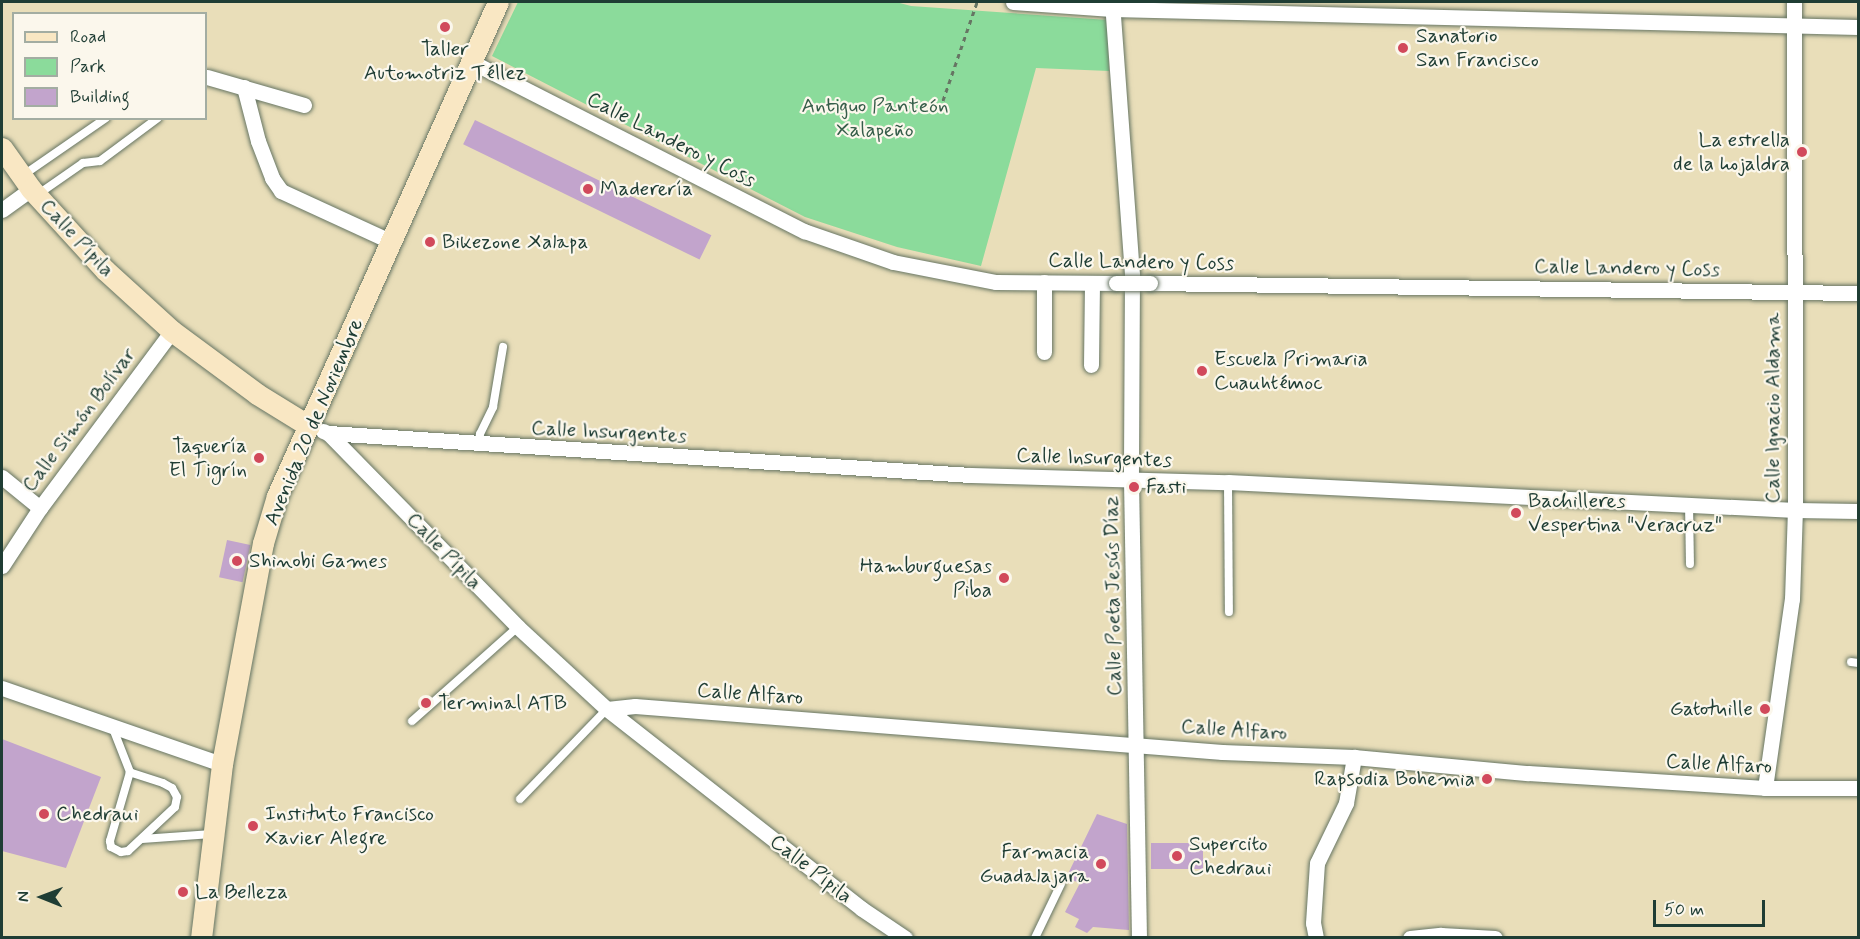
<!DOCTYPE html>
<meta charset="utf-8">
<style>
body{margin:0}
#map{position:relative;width:1860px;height:939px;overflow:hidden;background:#e9deb9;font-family:Mynerve,sans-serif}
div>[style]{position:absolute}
.green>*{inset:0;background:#8bdb9b}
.building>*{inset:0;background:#c2a4cc;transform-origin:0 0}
.path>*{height:3px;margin-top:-1.5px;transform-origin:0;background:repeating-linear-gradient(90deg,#667563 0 4.5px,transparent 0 9px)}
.roads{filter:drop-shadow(0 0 2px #667563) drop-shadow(0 0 2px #667563)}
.service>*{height:8px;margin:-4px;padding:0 4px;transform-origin:4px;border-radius:4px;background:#fff}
.minor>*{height:15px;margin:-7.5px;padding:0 7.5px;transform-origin:7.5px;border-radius:7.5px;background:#fff}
.secondary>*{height:21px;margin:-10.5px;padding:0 10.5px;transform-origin:10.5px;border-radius:10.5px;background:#f9e7c3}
.bridges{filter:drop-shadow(0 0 2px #667563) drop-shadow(0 0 2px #667563)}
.minor-bridge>*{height:15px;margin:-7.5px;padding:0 7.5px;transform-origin:7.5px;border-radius:7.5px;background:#fff}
.dots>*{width:16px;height:16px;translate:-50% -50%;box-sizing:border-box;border:3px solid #fbf7ec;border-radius:50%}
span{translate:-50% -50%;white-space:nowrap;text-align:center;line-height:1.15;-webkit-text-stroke:4.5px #fbf7ec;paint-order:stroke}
.poi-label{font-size:21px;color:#1f3d34}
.left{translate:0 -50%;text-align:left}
.right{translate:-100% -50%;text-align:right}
.park-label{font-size:21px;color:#355d49}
.street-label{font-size:21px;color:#1f3d34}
.frame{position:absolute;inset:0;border:3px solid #1f3d34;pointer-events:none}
.legend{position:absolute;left:12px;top:12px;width:195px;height:108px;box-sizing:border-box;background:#fbf7ec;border:2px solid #a3ada2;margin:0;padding:8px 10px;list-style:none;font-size:18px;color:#1f3d34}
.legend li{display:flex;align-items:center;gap:12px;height:30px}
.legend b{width:30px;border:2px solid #a3ada2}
.north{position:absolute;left:12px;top:867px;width:60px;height:60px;-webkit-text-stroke:4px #fbf7ec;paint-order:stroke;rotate:271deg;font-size:16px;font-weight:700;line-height:24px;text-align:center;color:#1f3d34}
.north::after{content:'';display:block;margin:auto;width:21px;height:27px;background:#1f3d34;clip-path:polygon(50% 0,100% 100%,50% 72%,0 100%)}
.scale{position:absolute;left:1653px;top:900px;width:112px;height:27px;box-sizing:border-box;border:3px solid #1f3d34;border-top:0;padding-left:8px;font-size:18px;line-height:21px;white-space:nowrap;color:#1f3d34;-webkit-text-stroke:4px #fbf7ec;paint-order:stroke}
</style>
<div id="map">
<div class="green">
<i style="clip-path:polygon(518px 2px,896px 2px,911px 6px,1108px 20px,1109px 71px,1036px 68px,981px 266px,897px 247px,805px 217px,492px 56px)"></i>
</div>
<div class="building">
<i style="left:475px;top:120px;width:263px;height:27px;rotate:26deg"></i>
<i style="left:227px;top:540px;width:24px;height:38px;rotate:12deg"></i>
<i style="clip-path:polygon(2px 739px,101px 777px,66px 868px,2px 851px)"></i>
<i style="clip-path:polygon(1097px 814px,1127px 824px,1129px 930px,1093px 927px,1087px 933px,1075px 927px,1079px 919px,1065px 912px,1080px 883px,1066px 878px)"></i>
<i style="left:1203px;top:843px;width:26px;height:52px;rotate:90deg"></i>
</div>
<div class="path">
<i style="left:940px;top:109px;width:113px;rotate:-70.9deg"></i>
</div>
<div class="roads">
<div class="service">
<i style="left:22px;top:176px;width:102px;rotate:-34.6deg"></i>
<i style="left:37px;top:195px;width:56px;rotate:-34.8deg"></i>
<i style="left:83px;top:163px;width:17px;rotate:-7deg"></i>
<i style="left:100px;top:161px;width:72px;rotate:-36.6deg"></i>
<i style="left:479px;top:443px;width:9px;rotate:-84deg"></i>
<i style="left:480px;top:434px;width:30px;rotate:-64deg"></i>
<i style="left:493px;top:407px;width:61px;rotate:-80.5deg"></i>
<i style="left:1228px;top:482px;width:130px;rotate:89.6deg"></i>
<i style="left:1689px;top:503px;width:61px;rotate:89.1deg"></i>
<i style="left:1851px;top:662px;width:7px;rotate:8deg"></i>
<i style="left:412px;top:721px;width:142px;rotate:-41.6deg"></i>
<i style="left:112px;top:726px;width:49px;rotate:68.6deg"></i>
<i style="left:130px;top:772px;width:72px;rotate:106.2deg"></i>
<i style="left:110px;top:841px;width:6px;rotate:81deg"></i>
<i style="left:111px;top:847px;width:11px;rotate:27deg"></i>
<i style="left:121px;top:852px;width:7px;rotate:-8deg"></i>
<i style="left:128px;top:851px;width:64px;rotate:-43.1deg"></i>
<i style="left:175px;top:807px;width:10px;rotate:-79deg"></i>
<i style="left:177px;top:797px;width:10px;rotate:-119deg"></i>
<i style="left:172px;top:788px;width:10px;rotate:-151deg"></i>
<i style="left:163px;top:783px;width:35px;rotate:-162deg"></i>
<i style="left:520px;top:799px;width:125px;rotate:-46deg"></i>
<i style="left:142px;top:839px;width:70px;rotate:-4.1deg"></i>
<i style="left:1035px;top:938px;width:60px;rotate:-64.3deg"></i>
</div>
<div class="minor">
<i style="left:1013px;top:2px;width:99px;rotate:4deg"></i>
<i style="left:1112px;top:9px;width:746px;rotate:1.38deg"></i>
<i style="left:1112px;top:2px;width:274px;rotate:85.8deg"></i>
<i style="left:1132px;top:275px;width:205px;rotate:90.3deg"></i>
<i style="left:1131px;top:480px;width:458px;rotate:89deg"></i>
<i style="left:472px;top:62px;width:373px;rotate:27deg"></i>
<i style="left:804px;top:231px;width:94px;rotate:19.2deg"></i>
<i style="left:893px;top:262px;width:105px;rotate:11deg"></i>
<i style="left:996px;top:282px;width:120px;rotate:0.5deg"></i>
<i style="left:207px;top:77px;width:101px;rotate:16.1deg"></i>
<i style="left:244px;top:87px;width:56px;rotate:75.5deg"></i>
<i style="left:258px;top:141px;width:40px;rotate:69deg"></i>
<i style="left:272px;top:178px;width:16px;rotate:55deg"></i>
<i style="left:281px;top:191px;width:122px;rotate:24.7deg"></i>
<i style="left:2px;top:210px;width:36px;rotate:-36deg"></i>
<i style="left:1150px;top:283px;width:708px;rotate:0.81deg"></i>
<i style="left:1044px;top:352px;width:70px;rotate:-90deg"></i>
<i style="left:1091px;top:365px;width:82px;rotate:-89.3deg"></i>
<i style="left:323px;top:431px;width:5px;rotate:22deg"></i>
<i style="left:328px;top:433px;width:272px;rotate:45.6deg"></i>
<i style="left:518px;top:627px;width:121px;rotate:42.7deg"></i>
<i style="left:607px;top:709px;width:324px;rotate:38.1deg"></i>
<i style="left:862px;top:909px;width:52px;rotate:34deg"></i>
<i style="left:328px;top:433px;width:643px;rotate:3.74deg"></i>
<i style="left:970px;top:475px;width:258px;rotate:1.6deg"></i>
<i style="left:1228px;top:482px;width:568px;rotate:2.83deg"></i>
<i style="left:1795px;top:510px;width:63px;rotate:0.9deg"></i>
<i style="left:2px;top:477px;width:49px;rotate:39.2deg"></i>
<i style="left:2px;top:566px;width:69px;rotate:-56.8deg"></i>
<i style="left:40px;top:508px;width:221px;rotate:-53.3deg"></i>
<i style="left:2px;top:688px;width:233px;rotate:19.1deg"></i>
<i style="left:607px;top:709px;width:28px;rotate:-6deg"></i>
<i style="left:635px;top:706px;width:589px;rotate:4.48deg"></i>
<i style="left:1222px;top:752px;width:132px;rotate:2.2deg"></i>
<i style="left:1354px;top:757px;width:175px;rotate:5.3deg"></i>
<i style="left:1528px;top:773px;width:237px;rotate:3.6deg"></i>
<i style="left:1765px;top:788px;width:93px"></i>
<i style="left:1765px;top:788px;width:191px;rotate:-81.9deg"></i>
<i style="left:1792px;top:599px;width:89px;rotate:-88.1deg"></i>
<i style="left:1795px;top:510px;width:508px;rotate:-90.11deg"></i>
<i style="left:1316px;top:938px;width:15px;rotate:-101deg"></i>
<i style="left:1313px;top:923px;width:60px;rotate:-86.2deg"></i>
<i style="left:1317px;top:863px;width:67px;rotate:-64.2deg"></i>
<i style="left:1346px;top:803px;width:47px;rotate:-80.1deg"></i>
<i style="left:1410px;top:938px;width:31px;rotate:-6deg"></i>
<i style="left:1441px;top:935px;width:54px;rotate:3.2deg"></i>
</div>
<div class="secondary">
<i style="left:2px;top:148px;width:50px;rotate:54.7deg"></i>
<i style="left:31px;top:189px;width:110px;rotate:47.6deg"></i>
<i style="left:105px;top:270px;width:91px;rotate:42.3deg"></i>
<i style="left:172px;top:331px;width:106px;rotate:36.5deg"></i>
<i style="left:257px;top:394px;width:61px;rotate:31.6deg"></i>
<i style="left:201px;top:938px;width:175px;rotate:-83.1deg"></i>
<i style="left:222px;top:764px;width:225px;rotate:-79.5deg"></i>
<i style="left:263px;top:543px;width:49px;rotate:-73.4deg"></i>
<i style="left:277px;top:496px;width:541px;rotate:-65.9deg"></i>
</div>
</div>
<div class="bridges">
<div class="minor-bridge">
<i style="left:1116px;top:283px;width:34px"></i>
</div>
</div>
<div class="dots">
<i style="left:445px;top:27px;background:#d1495b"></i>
<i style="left:1403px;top:48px;background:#d1495b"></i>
<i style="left:1802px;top:152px;background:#d1495b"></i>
<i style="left:588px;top:189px;background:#d1495b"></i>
<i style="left:430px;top:242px;background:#d1495b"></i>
<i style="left:1202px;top:371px;background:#d1495b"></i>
<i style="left:259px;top:458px;background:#d1495b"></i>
<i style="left:1134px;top:487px;background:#d1495b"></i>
<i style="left:1516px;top:513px;background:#d1495b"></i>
<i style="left:237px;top:561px;background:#d1495b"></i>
<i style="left:1004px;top:578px;background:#d1495b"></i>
<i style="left:426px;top:703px;background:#d1495b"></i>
<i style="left:1765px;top:709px;background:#d1495b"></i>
<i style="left:1487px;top:779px;background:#d1495b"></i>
<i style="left:44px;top:814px;background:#d1495b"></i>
<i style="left:253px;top:826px;background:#d1495b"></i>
<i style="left:1177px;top:856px;background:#d1495b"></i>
<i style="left:1101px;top:864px;background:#d1495b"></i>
<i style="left:183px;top:892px;background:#d1495b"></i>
</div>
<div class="poi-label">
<span class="left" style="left:1416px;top:48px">Sanatorio<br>San Francisco</span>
<span style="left:445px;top:61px">Taller<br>Automotriz Téllez</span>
<span class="right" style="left:1790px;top:152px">La estrella<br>de la hojaldra</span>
<span class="left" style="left:600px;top:189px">Maderería</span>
<span class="left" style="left:442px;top:242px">Bikezone Xalapa</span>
<span class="left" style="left:1214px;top:371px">Escuela Primaria<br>Cuauhtémoc</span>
<span class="right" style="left:247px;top:458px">Taquería<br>El Tigrín</span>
<span class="left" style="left:1146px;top:487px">Fasti</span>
<span class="left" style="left:1528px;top:513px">Bachilleres<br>Vespertina "Veracruz"</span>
<span class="left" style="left:249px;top:561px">Shinobi Games</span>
<span class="right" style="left:992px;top:578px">Hamburguesas<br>Piba</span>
<span class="left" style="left:438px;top:703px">Terminal ATB</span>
<span class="right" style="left:1753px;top:709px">Gatotuille</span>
<span class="right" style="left:1475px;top:779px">Rapsodia Bohemia</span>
<span class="left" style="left:56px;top:814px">Chedraui</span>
<span class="left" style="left:265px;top:826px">Instituto Francisco<br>Xavier Alegre</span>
<span class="left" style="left:1189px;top:856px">Supercito<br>Chedraui</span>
<span class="right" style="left:1089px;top:864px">Farmacia<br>Guadalajara</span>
<span class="left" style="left:195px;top:892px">La Belleza</span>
</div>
<div class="park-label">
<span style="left:875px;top:118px">Antiguo Panteón<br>Xalapeño</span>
</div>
<div class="street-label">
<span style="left:671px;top:140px;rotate:27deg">Calle Landero y Coss</span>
<span style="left:77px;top:238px;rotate:47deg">Calle Pípila</span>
<span style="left:1141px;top:262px;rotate:1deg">Calle Landero y Coss</span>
<span style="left:1627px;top:268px;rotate:1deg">Calle Landero y Coss</span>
<span style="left:1773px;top:408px;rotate:-90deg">Calle Ignacio Aldama</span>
<span style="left:79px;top:420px;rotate:-53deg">Calle Simón Bolívar</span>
<span style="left:314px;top:422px;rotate:-67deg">Avenida 20 de Noviembre</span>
<span style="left:609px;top:432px;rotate:3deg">Calle Insurgentes</span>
<span style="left:1094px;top:458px;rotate:2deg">Calle Insurgentes</span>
<span style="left:444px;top:551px;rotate:46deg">Calle Pípila</span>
<span style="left:1113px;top:596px;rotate:-91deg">Calle Poeta Jesús Díaz</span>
<span style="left:750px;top:694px;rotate:4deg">Calle Alfaro</span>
<span style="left:1234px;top:730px;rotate:4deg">Calle Alfaro</span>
<span style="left:1719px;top:764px;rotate:3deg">Calle Alfaro</span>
<span style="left:811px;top:869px;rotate:38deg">Calle Pípila</span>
</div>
<div class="frame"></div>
<ul class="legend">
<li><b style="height:8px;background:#f9e7c3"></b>Road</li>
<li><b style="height:16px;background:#8bdb9b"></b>Park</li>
<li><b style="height:16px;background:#c2a4cc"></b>Building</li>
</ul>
<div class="north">N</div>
<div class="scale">50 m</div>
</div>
